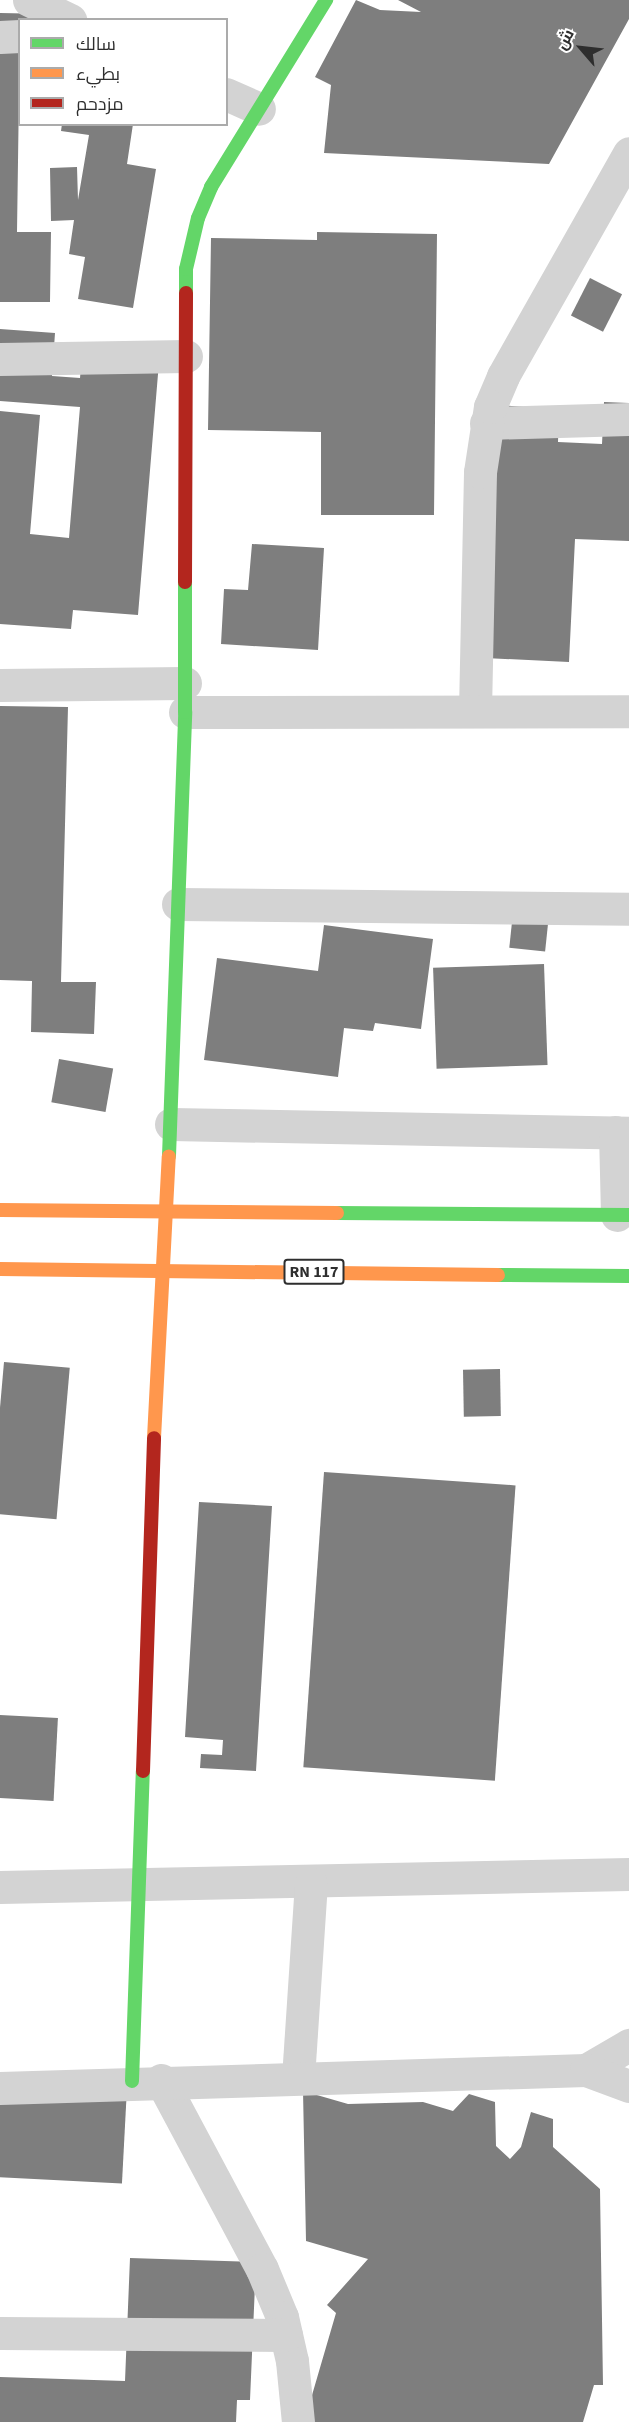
<!DOCTYPE html>
<meta charset="utf-8">
<style>
body{margin:0}
#map{position:relative;width:629px;height:2422px;overflow:hidden;background:#fff;font-family:"Source Sans 3",Cairo,sans-serif}
div>[style]{position:absolute}
.building>*{inset:0;background:#7e7e7e;transform-origin:0 0}
.street>*{height:33px;margin:-16.5px;padding:0 16.5px;transform-origin:16.5px;border-radius:16.5px;background:#d3d3d3}
.fast>*{height:14px;margin:-7px;padding:0 7px;transform-origin:7px;border-radius:7px;background:#63d668}
.slow>*{height:14px;margin:-7px;padding:0 7px;transform-origin:7px;border-radius:7px;background:#ff974d}
.jam>*{height:14px;margin:-7px;padding:0 7px;transform-origin:7px;border-radius:7px;background:#b3261e}
span{translate:-50% -50%;white-space:nowrap;text-align:center;line-height:1.15;-webkit-text-stroke:6px #fff;paint-order:stroke}
.shield-label span{padding:2px 4px;background:#fff;border:2px solid;border-radius:4px;-webkit-text-stroke-width:0}
.shield-label{font-size:16px;color:#2e2e2e;font-weight:700}
.legend{position:absolute;left:18px;top:18px;width:210px;height:108px;box-sizing:border-box;background:#fff;border:2px solid #ababab;margin:0;padding:8px 10px;list-style:none;font-size:18px;color:#2e2e2e}
.legend li{display:flex;align-items:center;gap:12px;height:30px}
.legend b{width:30px;border:2px solid #ababab}
.north{position:absolute;left:551px;top:18px;width:60px;height:60px;-webkit-text-stroke:4px #fff;paint-order:stroke;rotate:298deg;font-size:16px;font-weight:700;line-height:24px;text-align:center;color:#2e2e2e}
.north::after{content:'';display:block;margin:auto;width:21px;height:27px;background:#2e2e2e;clip-path:polygon(50% 0,100% 100%,50% 72%,0 100%)}
</style>
<div id="map">
<div class="building">
<i style="clip-path:polygon(356px 0,380px 10px,421px 12px,398px 0,629px 0,629px 19px,549px 164px,324px 153px,331px 85px,315px 77px)"></i>
<i style="clip-path:polygon(0 13px,51px 14px,51px 20px,20px 20px,17px 232px,51px 232px,50px 302px,0 302px)"></i>
<i style="clip-path:polygon(62px 124px,133px 124px,127px 164px,156px 169px,133px 308px,78px 299px,85px 257px,69px 254px,74px 220px,51px 221px,50px 168px,77px 167px,78px 200px,89px 135px,61px 131px)"></i>
<i style="clip-path:polygon(317px 232px,437px 234px,434px 515px,321px 515px,321px 432px,208px 430px,211px 238px,317px 240px)"></i>
<i style="left:590px;top:278px;width:36px;height:42px;rotate:27deg"></i>
<i style="clip-path:polygon(0 329px,55px 333px,52px 376px,80px 378px,83px 344px,160px 350px,138px 615px,73px 610px,71px 629px,0 624px,0 411px,40px 415px,30px 534px,69px 538px,80px 407px,0 401px)"></i>
<i style="clip-path:polygon(604px 402px,629px 403px,629px 541px,575px 539px,569px 662px,485px 658px,497px 405px,559px 409px,558px 442px,602px 444px)"></i>
<i style="clip-path:polygon(252px 544px,324px 548px,318px 650px,221px 644px,224px 589px,248px 590px)"></i>
<i style="clip-path:polygon(0 706px,68px 707px,61px 982px,96px 982px,94px 1034px,31px 1032px,32px 981px,0 980px)"></i>
<i style="left:514px;top:903px;width:36px;height:45px;rotate:6deg"></i>
<i style="clip-path:polygon(324px 925px,433px 939px,421px 1029px,375px 1023px,373px 1031px,344px 1028px,338px 1077px,204px 1060px,217px 958px,318px 971px)"></i>
<i style="left:544px;top:964px;width:101px;height:111px;rotate:88deg"></i>
<i style="left:59px;top:1059px;width:55px;height:44px;rotate:10deg"></i>
<i style="left:4px;top:1362px;width:66px;height:152px;rotate:5deg"></i>
<i style="left:500px;top:1369px;width:47px;height:37px;rotate:89deg"></i>
<i style="left:324px;top:1472px;width:192px;height:296px;rotate:4deg"></i>
<i style="clip-path:polygon(199px 1502px,272px 1506px,256px 1771px,200px 1768px,201px 1754px,222px 1755px,223px 1740px,185px 1737px)"></i>
<i style="left:0;top:1715px;width:58px;height:83px;rotate:3deg"></i>
<i style="left:0;top:2084px;width:127px;height:93px;rotate:3deg"></i>
<i style="clip-path:polygon(303px 2091px,348px 2104px,423px 2102px,453px 2111px,469px 2094px,495px 2102px,496px 2146px,510px 2159px,521px 2147px,531px 2112px,553px 2119px,553px 2147px,600px 2189px,603px 2385px,594px 2385px,583px 2422px,311px 2422px,310px 2402px,336px 2313px,327px 2305px,368px 2259px,306px 2241px)"></i>
<i style="clip-path:polygon(130px 2258px,256px 2262px,250px 2400px,237px 2400px,236px 2422px,0 2422px,0 2377px,125px 2381px)"></i>
</div>
<div class="street">
<i style="left:29px;top:0;width:46px;rotate:26deg"></i>
<i style="left:0;top:37px;width:20px;rotate:-3deg"></i>
<i style="left:226px;top:94px;width:36px;rotate:24deg"></i>
<i style="left:0;top:359px;width:186px;rotate:-0.9deg"></i>
<i style="left:486px;top:423px;width:143px;rotate:-1.6deg"></i>
<i style="left:0;top:685px;width:185px;rotate:-0.6deg"></i>
<i style="left:475px;top:711px;width:239px;rotate:-88.8deg"></i>
<i style="left:480px;top:472px;width:66px;rotate:-81.3deg"></i>
<i style="left:490px;top:407px;width:34px;rotate:-67deg"></i>
<i style="left:503px;top:376px;width:256px;rotate:-60.5deg"></i>
<i style="left:185px;top:712px;width:444px;rotate:-0.1deg"></i>
<i style="left:178px;top:904px;width:451px;rotate:0.6deg"></i>
<i style="left:171px;top:1124px;width:458px;rotate:1.1deg"></i>
<i style="left:615px;top:1132px;width:83px;rotate:88.6deg"></i>
<i style="left:0;top:1887px;width:629px;rotate:-1.18deg"></i>
<i style="left:586px;top:2070px;width:50px;rotate:-30.2deg"></i>
<i style="left:298px;top:2078px;width:195px;rotate:-86.2deg"></i>
<i style="left:161px;top:2080px;width:214px;rotate:61.9deg"></i>
<i style="left:262px;top:2269px;width:52px;rotate:67.4deg"></i>
<i style="left:282px;top:2317px;width:45px;rotate:77.2deg"></i>
<i style="left:292px;top:2361px;width:61px;rotate:84.4deg"></i>
<i style="left:0;top:2088px;width:586px;rotate:-1.76deg"></i>
<i style="left:586px;top:2070px;width:46px;rotate:20.4deg"></i>
<i style="left:0;top:2333px;width:286px;rotate:0.4deg"></i>
</div>
<div class="fast">
<i style="left:186px;top:293px;width:24px;rotate:-90deg"></i>
<i style="left:186px;top:269px;width:52px;rotate:-76.8deg"></i>
<i style="left:198px;top:218px;width:34px;rotate:-67deg"></i>
<i style="left:211px;top:187px;width:220px;rotate:-58.4deg"></i>
<i style="left:169px;top:1156px;width:444px;rotate:-87.9deg"></i>
<i style="left:185px;top:712px;width:130px;rotate:-90deg"></i>
<i style="left:337px;top:1213px;width:292px;rotate:0.4deg"></i>
<i style="left:498px;top:1275px;width:131px;rotate:0.4deg"></i>
<i style="left:132px;top:2081px;width:310px;rotate:-88deg"></i>
</div>
<div class="slow">
<i style="left:0;top:1210px;width:337px;rotate:0.5deg"></i>
<i style="left:0;top:1269px;width:498px;rotate:0.7deg"></i>
<i style="left:154px;top:1438px;width:282px;rotate:-87deg"></i>
</div>
<div class="jam">
<i style="left:185px;top:582px;width:289px;rotate:-89.8deg"></i>
<i style="left:143px;top:1771px;width:333px;rotate:-88.1deg"></i>
</div>
<div class="shield-label">
<span style="left:314px;top:1272px">RN 117</span>
</div>
<ul class="legend">
<li><b style="height:8px;background:#63d668"></b>سالك</li>
<li><b style="height:8px;background:#ff974d"></b>بطيء</li>
<li><b style="height:8px;background:#b3261e"></b>مزدحم</li>
</ul>
<div class="north">ش</div>
</div>
